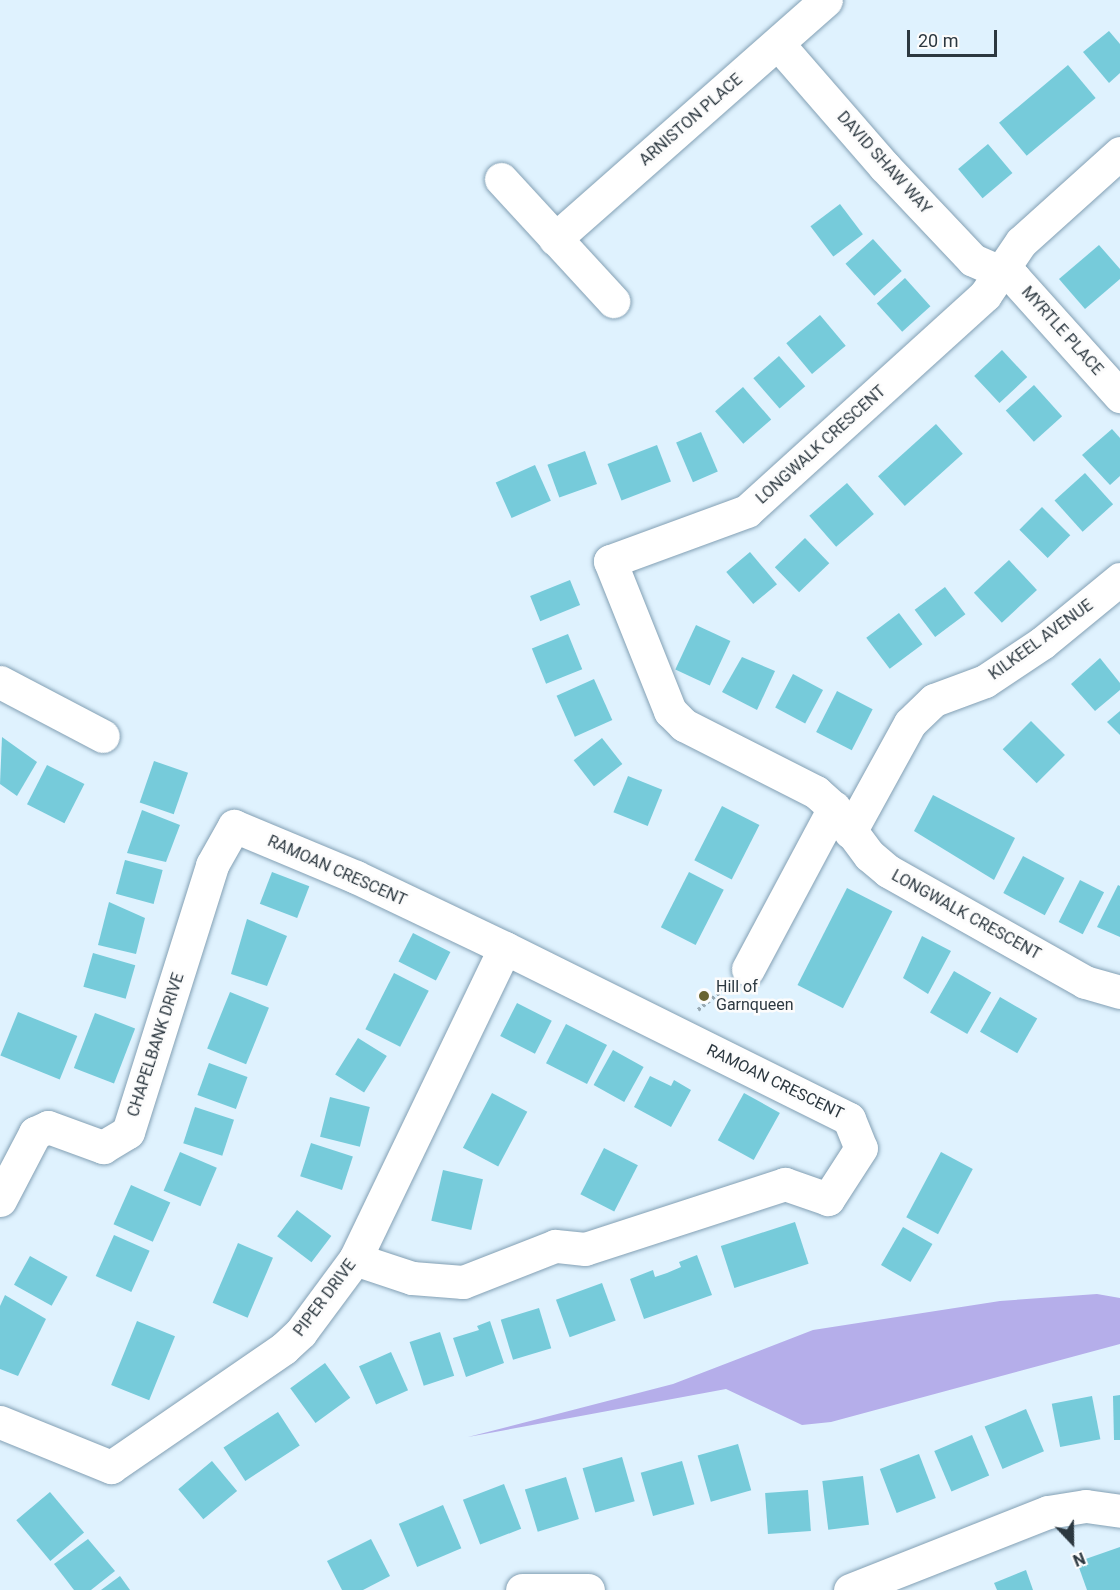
<!DOCTYPE html>
<style>
body{margin:0}
#map{position:relative;width:1120px;height:1590px;overflow:hidden;background:#dff2fe;font-family:Roboto,sans-serif}
div>[style]{position:absolute}
.forest>*{inset:0;background:#b5aeea}
.building>*{inset:0;background:#76cbda;transform-origin:0 0}
.path>*{height:4px;margin-top:-2px;transform-origin:0;background:repeating-linear-gradient(90deg,#99aab4 0 3px,transparent 0 6px)}
.roads{filter:drop-shadow(0 0 2px #83a0b4) drop-shadow(0 0 2px #83a0b4)}
.minor>*{height:33px;margin:-16.5px;padding:0 16.5px;transform-origin:16.5px;border-radius:16.5px;background:#fff}
.dots>*{width:16px;height:16px;translate:-50% -50%;box-sizing:border-box;border:3px solid #fcfcfc;border-radius:50%}
span{translate:-50% -50%;white-space:nowrap;text-align:center;line-height:1.15;-webkit-text-stroke:5px #fcfcfc;paint-order:stroke}
.street-label{font-size:16px;color:#2c3840}
.poi-label{font-size:16px;color:#2c3840}
.left{translate:0 -50%;text-align:left}
.north{position:absolute;left:1042px;top:1512px;width:60px;height:60px;-webkit-text-stroke:4px #fcfcfc;paint-order:stroke;rotate:158deg;font-size:16px;font-weight:700;line-height:24px;text-align:center;color:#2c3840}
.north::after{content:'';display:block;margin:auto;width:21px;height:27px;background:#2c3840;clip-path:polygon(50% 0,100% 100%,50% 72%,0 100%)}
.scale{position:absolute;left:907px;top:30px;width:90px;height:27px;box-sizing:border-box;border:3px solid #2c3840;border-top:0;padding-left:8px;font-size:18px;line-height:21px;white-space:nowrap;color:#2c3840;-webkit-text-stroke:4px #fcfcfc;paint-order:stroke}
</style>
<div id="map">
<div class="forest">
<i style="clip-path:polygon(1097px 1294px,1120px 1298px,1120px 1344px,831px 1422px,802px 1425px,726px 1389px,468px 1437px,673px 1384px,813px 1330px,1000px 1301px)"></i>
</div>
<div class="building">
<i style="clip-path:polygon(1109px 31px,1120px 44px,1120px 73px,1109px 83px,1083px 52px)"></i>
<i style="left:1068px;top:65px;width:43px;height:90px;rotate:50deg"></i>
<i style="left:988px;top:144px;width:38px;height:39px;rotate:50deg"></i>
<i style="left:840px;top:204px;width:38px;height:37px;rotate:53deg"></i>
<i style="left:873px;top:239px;width:43px;height:37px;rotate:48deg"></i>
<i style="clip-path:polygon(1099px 245px,1120px 269px,1120px 279px,1085px 309px,1059px 279px)"></i>
<i style="left:905px;top:278px;width:38px;height:38px;rotate:48deg"></i>
<i style="left:820px;top:315px;width:40px;height:44px;rotate:50deg"></i>
<i style="left:1002px;top:350px;width:37px;height:38px;rotate:47deg"></i>
<i style="left:779px;top:356px;width:40px;height:34px;rotate:49deg"></i>
<i style="left:1034px;top:385px;width:42px;height:38px;rotate:48deg"></i>
<i style="left:743px;top:387px;width:43px;height:37px;rotate:49deg"></i>
<i style="left:936px;top:424px;width:40px;height:78px;rotate:48deg"></i>
<i style="clip-path:polygon(1112px 429px,1120px 438px,1120px 476px,1110px 485px,1082px 455px)"></i>
<i style="left:701px;top:432px;width:43px;height:27px;rotate:67deg"></i>
<i style="left:657px;top:445px;width:39px;height:53px;rotate:69deg"></i>
<i style="left:585px;top:451px;width:35px;height:40px;rotate:70deg"></i>
<i style="left:535px;top:465px;width:39px;height:43px;rotate:66deg"></i>
<i style="left:1085px;top:473px;width:42px;height:41px;rotate:48deg"></i>
<i style="left:847px;top:483px;width:41px;height:50px;rotate:49deg"></i>
<i style="left:1042px;top:507px;width:40px;height:32px;rotate:45deg"></i>
<i style="left:805px;top:538px;width:35px;height:42px;rotate:46deg"></i>
<i style="left:750px;top:552px;width:42px;height:31px;rotate:50deg"></i>
<i style="left:1009px;top:560px;width:41px;height:48px;rotate:47deg"></i>
<i style="left:570px;top:580px;width:27px;height:43px;rotate:68deg"></i>
<i style="left:945px;top:587px;width:34px;height:38px;rotate:53deg"></i>
<i style="left:899px;top:613px;width:39px;height:41px;rotate:53deg"></i>
<i style="left:696px;top:625px;width:38px;height:49px;rotate:25deg"></i>
<i style="left:568px;top:634px;width:38px;height:39px;rotate:68deg"></i>
<i style="clip-path:polygon(742px 657px,775px 671px,757px 710px,722px 692px)"></i>
<i style="clip-path:polygon(1100px 658px,1120px 683px,1120px 690px,1095px 711px,1071px 684px)"></i>
<i style="left:793px;top:674px;width:34px;height:38px;rotate:28deg"></i>
<i style="left:594px;top:679px;width:45px;height:41px;rotate:66deg"></i>
<i style="left:837px;top:691px;width:40px;height:46px;rotate:27deg"></i>
<i style="clip-path:polygon(1120px 711px,1120px 735px,1107px 722px)"></i>
<i style="left:1031px;top:721px;width:48px;height:40px;rotate:45deg"></i>
<i style="clip-path:polygon(2px 737px,37px 762px,17px 796px,0 784px)"></i>
<i style="left:602px;top:738px;width:33px;height:36px;rotate:52deg"></i>
<i style="left:154px;top:761px;width:36px;height:44px;rotate:19deg"></i>
<i style="left:47px;top:765px;width:42px;height:44px;rotate:27deg"></i>
<i style="left:628px;top:776px;width:37px;height:39px;rotate:22deg"></i>
<i style="clip-path:polygon(933px 795px,1015px 838px,994px 880px,914px 831px)"></i>
<i style="left:722px;top:806px;width:42px;height:61px;rotate:27deg"></i>
<i style="clip-path:polygon(142px 810px,180px 825px,166px 862px,127px 853px)"></i>
<i style="left:1023px;top:856px;width:47px;height:42px;rotate:28deg"></i>
<i style="left:125px;top:860px;width:39px;height:35px;rotate:15deg"></i>
<i style="left:272px;top:872px;width:40px;height:34px;rotate:21deg"></i>
<i style="left:689px;top:872px;width:39px;height:62px;rotate:27deg"></i>
<i style="left:1080px;top:880px;width:27px;height:47px;rotate:27deg"></i>
<i style="clip-path:polygon(1118px 885px,1120px 886px,1120px 937px,1097px 927px)"></i>
<i style="left:847px;top:888px;width:51px;height:109px;rotate:27deg"></i>
<i style="clip-path:polygon(109px 902px,145px 918px,136px 954px,98px 945px)"></i>
<i style="clip-path:polygon(247px 919px,287px 936px,267px 986px,231px 974px)"></i>
<i style="left:413px;top:933px;width:42px;height:32px;rotate:27deg"></i>
<i style="clip-path:polygon(922px 936px,951px 951px,928px 994px,903px 978px)"></i>
<i style="left:93px;top:953px;width:44px;height:35px;rotate:16deg"></i>
<i style="left:954px;top:971px;width:43px;height:48px;rotate:30deg"></i>
<i style="left:394px;top:973px;width:39px;height:63px;rotate:27deg"></i>
<i style="left:230px;top:992px;width:42px;height:61px;rotate:22deg"></i>
<i style="left:1000px;top:997px;width:43px;height:40px;rotate:30deg"></i>
<i style="left:517px;top:1003px;width:39px;height:37px;rotate:27deg"></i>
<i style="left:18px;top:1012px;width:64px;height:47px;rotate:22deg"></i>
<i style="left:95px;top:1013px;width:43px;height:59px;rotate:21deg"></i>
<i style="left:566px;top:1024px;width:46px;height:44px;rotate:27deg"></i>
<i style="left:358px;top:1038px;width:34px;height:43px;rotate:32deg"></i>
<i style="left:613px;top:1050px;width:35px;height:40px;rotate:29deg"></i>
<i style="left:209px;top:1063px;width:41px;height:34px;rotate:20deg"></i>
<i style="clip-path:polygon(650px 1076px,671px 1086px,674px 1080px,691px 1090px,671px 1127px,634px 1107px)"></i>
<i style="left:492px;top:1093px;width:40px;height:62px;rotate:28deg"></i>
<i style="left:744px;top:1093px;width:41px;height:54px;rotate:29deg"></i>
<i style="left:330px;top:1097px;width:41px;height:41px;rotate:14deg"></i>
<i style="left:195px;top:1107px;width:41px;height:38px;rotate:18deg"></i>
<i style="left:311px;top:1143px;width:44px;height:35px;rotate:18deg"></i>
<i style="left:604px;top:1148px;width:38px;height:52px;rotate:27deg"></i>
<i style="left:180px;top:1152px;width:40px;height:42px;rotate:23deg"></i>
<i style="left:941px;top:1152px;width:36px;height:74px;rotate:28deg"></i>
<i style="left:443px;top:1170px;width:41px;height:52px;rotate:13deg"></i>
<i style="left:131px;top:1185px;width:43px;height:43px;rotate:24deg"></i>
<i style="left:297px;top:1210px;width:43px;height:33px;rotate:37deg"></i>
<i style="left:795px;top:1222px;width:44px;height:78px;rotate:72deg"></i>
<i style="left:903px;top:1227px;width:34px;height:44px;rotate:30deg"></i>
<i style="left:114px;top:1235px;width:39px;height:45px;rotate:24deg"></i>
<i style="left:238px;top:1243px;width:38px;height:65px;rotate:23deg"></i>
<i style="clip-path:polygon(697px 1255px,712px 1295px,644px 1319px,630px 1279px,653px 1270px,655px 1277px,667px 1273px,681px 1267px,679px 1262px)"></i>
<i style="left:30px;top:1256px;width:43px;height:33px;rotate:29deg"></i>
<i style="left:602px;top:1283px;width:40px;height:49px;rotate:70deg"></i>
<i style="clip-path:polygon(5px 1295px,46px 1319px,18px 1376px,0 1369px,0 1306px)"></i>
<i style="left:539px;top:1308px;width:42px;height:40px;rotate:73deg"></i>
<i style="left:137px;top:1321px;width:41px;height:69px;rotate:22deg"></i>
<i style="clip-path:polygon(490px 1321px,504px 1363px,466px 1377px,453px 1338px,479px 1330px,477px 1326px)"></i>
<i style="left:440px;top:1332px;width:46px;height:32px;rotate:72deg"></i>
<i style="left:391px;top:1352px;width:42px;height:35px;rotate:66deg"></i>
<i style="left:325px;top:1363px;width:43px;height:43px;rotate:54deg"></i>
<i style="clip-path:polygon(1120px 1395px,1120px 1440px,1114px 1440px,1113px 1396px)"></i>
<i style="left:1092px;top:1396px;width:44px;height:41px;rotate:79deg"></i>
<i style="left:1026px;top:1409px;width:46px;height:45px;rotate:67deg"></i>
<i style="left:278px;top:1412px;width:40px;height:65px;rotate:57deg"></i>
<i style="left:972px;top:1435px;width:44px;height:41px;rotate:67deg"></i>
<i style="left:738px;top:1444px;width:48px;height:42px;rotate:74deg"></i>
<i style="left:919px;top:1454px;width:47px;height:42px;rotate:69deg"></i>
<i style="left:622px;top:1457px;width:46px;height:41px;rotate:74deg"></i>
<i style="left:212px;top:1461px;width:39px;height:44px;rotate:50deg"></i>
<i style="left:682px;top:1461px;width:45px;height:43px;rotate:74deg"></i>
<i style="left:863px;top:1476px;width:49px;height:41px;rotate:83deg"></i>
<i style="left:566px;top:1477px;width:44px;height:43px;rotate:73deg"></i>
<i style="left:504px;top:1484px;width:48px;height:44px;rotate:69deg"></i>
<i style="left:808px;top:1490px;width:41px;height:43px;rotate:86deg"></i>
<i style="left:50px;top:1492px;width:53px;height:44px;rotate:50deg"></i>
<i style="left:443px;top:1505px;width:47px;height:48px;rotate:67deg"></i>
<i style="clip-path:polygon(88px 1539px,115px 1571px,91px 1590px,74px 1590px,54px 1564px)"></i>
<i style="clip-path:polygon(371px 1539px,390px 1576px,363px 1590px,342px 1590px,327px 1561px)"></i>
<i style="clip-path:polygon(1120px 1547px,1120px 1590px,1087px 1590px,1077px 1562px)"></i>
<i style="clip-path:polygon(1026px 1570px,1033px 1590px,997px 1590px,994px 1583px)"></i>
<i style="clip-path:polygon(120px 1576px,130px 1590px,101px 1590px)"></i>
</div>
<div class="path">
<i style="left:698px;top:1010px;width:35px;rotate:-39deg"></i>
</div>
<div class="roads">
<div class="minor">
<i style="left:778px;top:44px;width:162px;rotate:49deg"></i>
<i style="left:884px;top:166px;width:129px;rotate:46.6deg"></i>
<i style="left:973px;top:260px;width:45px;rotate:23.7deg"></i>
<i style="left:1014px;top:278px;width:159px;rotate:48.1deg"></i>
<i style="left:1120px;top:153px;width:133px;rotate:138deg"></i>
<i style="left:1021px;top:242px;width:64px;rotate:124.2deg"></i>
<i style="left:985px;top:295px;width:321px;rotate:137.8deg"></i>
<i style="left:747px;top:511px;width:146px;rotate:159.9deg"></i>
<i style="left:610px;top:561px;width:162px;rotate:68.2deg"></i>
<i style="left:670px;top:711px;width:20px;rotate:45deg"></i>
<i style="left:684px;top:725px;width:148px;rotate:26.9deg"></i>
<i style="left:816px;top:792px;width:24px;rotate:42deg"></i>
<i style="left:834px;top:808px;width:59px;rotate:53.3deg"></i>
<i style="left:869px;top:855px;width:25px;rotate:40deg"></i>
<i style="left:888px;top:871px;width:226px;rotate:29.4deg"></i>
<i style="left:1085px;top:982px;width:36px;rotate:16deg"></i>
<i style="left:501px;top:179px;width:166px;rotate:47.4deg"></i>
<i style="left:555px;top:239px;width:361px;rotate:-41.4deg"></i>
<i style="left:0;top:682px;width:116px;rotate:27.7deg"></i>
<i style="left:850px;top:832px;width:124px;rotate:-61.2deg"></i>
<i style="left:910px;top:723px;width:33px;rotate:-44deg"></i>
<i style="left:934px;top:700px;width:54px;rotate:-20.4deg"></i>
<i style="left:985px;top:681px;width:69px;rotate:-33.7deg"></i>
<i style="left:1042px;top:643px;width:101px;rotate:-39.4deg"></i>
<i style="left:748px;top:969px;width:183px;rotate:-61.9deg"></i>
<i style="left:0;top:1200px;width:76px;rotate:-62.4deg"></i>
<i style="left:35px;top:1133px;width:14px;rotate:-25deg"></i>
<i style="left:48px;top:1127px;width:59px;rotate:20deg"></i>
<i style="left:103px;top:1147px;width:29px;rotate:-31deg"></i>
<i style="left:128px;top:1132px;width:280px;rotate:-72.5deg"></i>
<i style="left:212px;top:865px;width:45px;rotate:-60.6deg"></i>
<i style="left:234px;top:826px;width:132px;rotate:22.7deg"></i>
<i style="left:356px;top:877px;width:165px;rotate:25.5deg"></i>
<i style="left:505px;top:948px;width:384px;rotate:26.4deg"></i>
<i style="left:849px;top:1119px;width:31px;rotate:68deg"></i>
<i style="left:861px;top:1148px;width:61px;rotate:122.9deg"></i>
<i style="left:828px;top:1199px;width:46px;rotate:-160.8deg"></i>
<i style="left:785px;top:1184px;width:210px;rotate:162deg"></i>
<i style="left:585px;top:1249px;width:30px;rotate:-174deg"></i>
<i style="left:555px;top:1246px;width:99px;rotate:158.6deg"></i>
<i style="left:463px;top:1282px;width:51px;rotate:-175.5deg"></i>
<i style="left:412px;top:1278px;width:60px;rotate:-161.6deg"></i>
<i style="left:0;top:1422px;width:120px;rotate:22.1deg"></i>
<i style="left:111px;top:1467px;width:210px;rotate:-34.5deg"></i>
<i style="left:284px;top:1348px;width:23px;rotate:-43deg"></i>
<i style="left:301px;top:1332px;width:91px;rotate:-53.5deg"></i>
<i style="left:355px;top:1259px;width:345px;rotate:-64.3deg"></i>
<i style="left:522px;top:1590px;width:66px"></i>
<i style="left:850px;top:1590px;width:213px;rotate:-21.5deg"></i>
<i style="left:1048px;top:1512px;width:38px;rotate:-9deg"></i>
<i style="left:1086px;top:1506px;width:34px;rotate:8deg"></i>
</div>
</div>
<div class="dots">
<i style="left:704px;top:996px;background:#696431"></i>
</div>
<div class="street-label">
<span style="left:691px;top:120px;rotate:-41deg">ARNISTON PLACE</span>
<span style="left:884px;top:163px;rotate:48deg">DAVID SHAW WAY</span>
<span style="left:1062px;top:331px;rotate:48deg">MYRTLE PLACE</span>
<span style="left:821px;top:445px;rotate:-42deg">LONGWALK CRESCENT</span>
<span style="left:1041px;top:640px;rotate:-36deg">KILKEEL AVENUE</span>
<span style="left:337px;top:871px;rotate:24deg">RAMOAN CRESCENT</span>
<span style="left:966px;top:915px;rotate:29deg">LONGWALK CRESCENT</span>
<span style="left:156px;top:1045px;rotate:-72deg">CHAPELBANK DRIVE</span>
<span style="left:775px;top:1082px;rotate:26deg">RAMOAN CRESCENT</span>
<span style="left:325px;top:1298px;rotate:-53deg">PIPER DRIVE</span>
</div>
<div class="poi-label">
<span class="left" style="left:716px;top:996px">Hill of<br>Garnqueen</span>
</div>
<div class="north">N</div>
<div class="scale">20 m</div>
</div>
